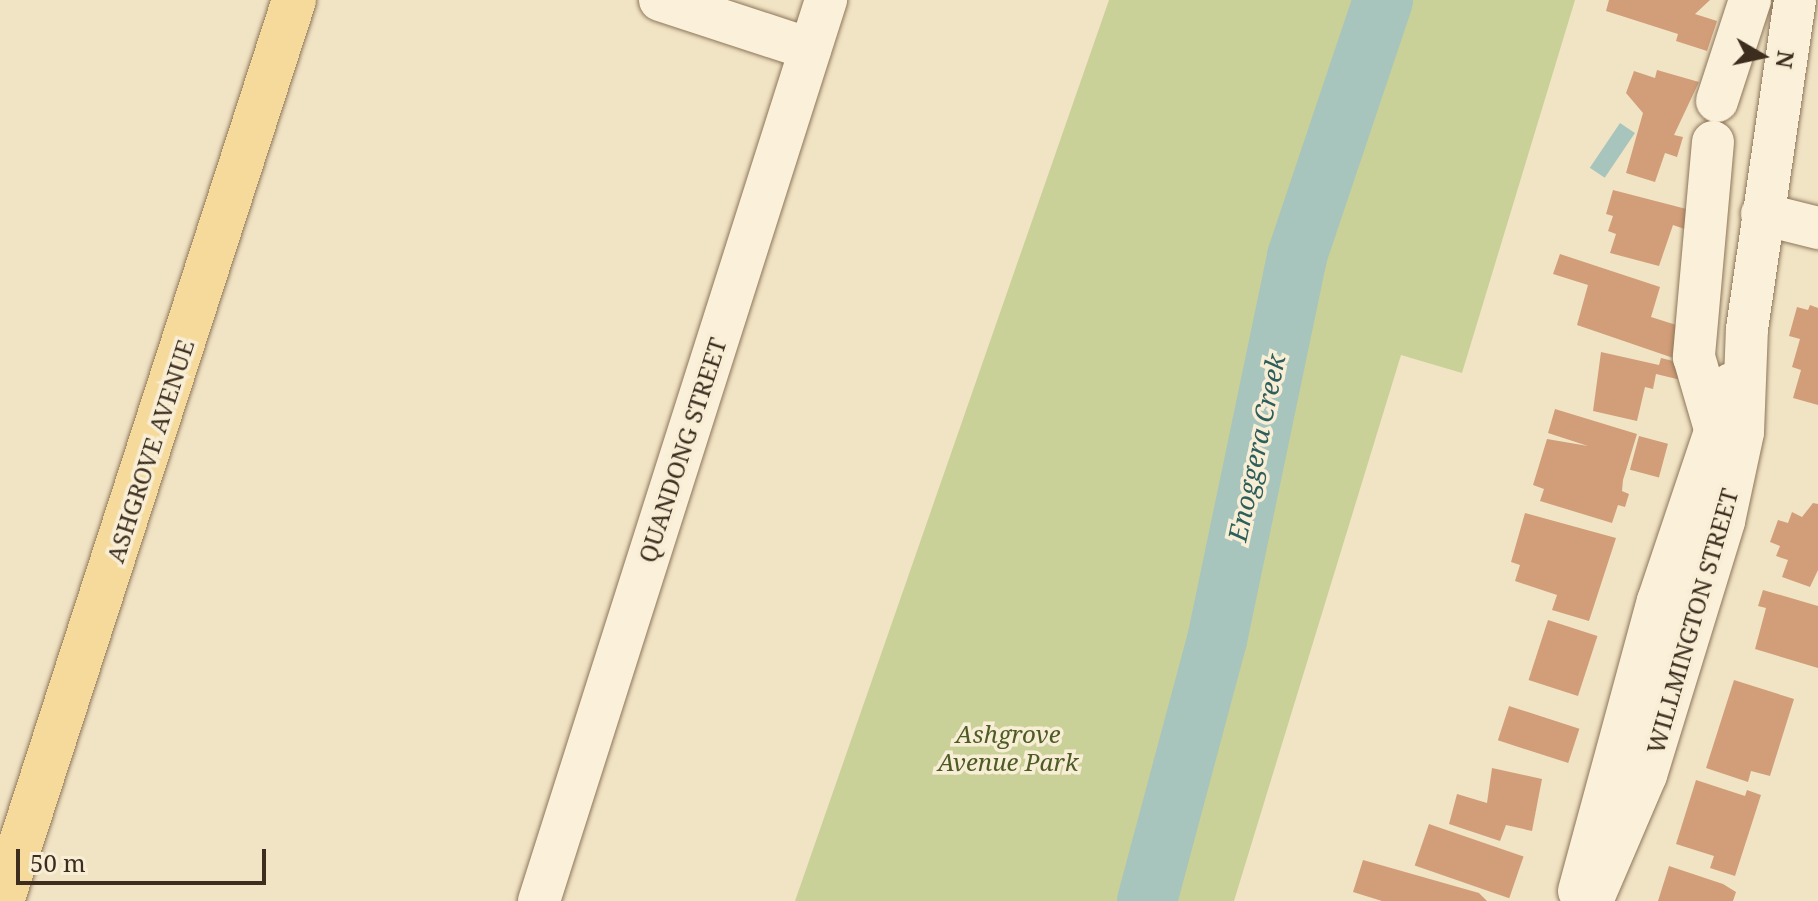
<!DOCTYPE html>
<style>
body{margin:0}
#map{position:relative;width:1818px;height:901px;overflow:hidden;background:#f1e4c5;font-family:"Noto Serif",serif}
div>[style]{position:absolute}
.green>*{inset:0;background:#cad198}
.water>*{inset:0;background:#a7c5bc;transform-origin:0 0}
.river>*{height:60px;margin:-30px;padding:0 30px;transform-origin:30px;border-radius:30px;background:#a7c5bc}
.building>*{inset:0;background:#d29e79;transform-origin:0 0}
.roads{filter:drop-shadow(0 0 2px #8e765a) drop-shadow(0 0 2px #8e765a)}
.minor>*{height:42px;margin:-21px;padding:0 21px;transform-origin:21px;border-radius:21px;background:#fbf1da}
.major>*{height:44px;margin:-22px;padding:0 22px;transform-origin:22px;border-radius:22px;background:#f6da9c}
span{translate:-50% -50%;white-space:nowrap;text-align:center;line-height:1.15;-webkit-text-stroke:7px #f8eed6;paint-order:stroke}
.street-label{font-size:24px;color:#3d2d1e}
.park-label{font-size:24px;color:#4d5b24;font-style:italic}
.water-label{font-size:26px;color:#2d5e5b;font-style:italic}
.north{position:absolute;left:1722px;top:16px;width:80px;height:80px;-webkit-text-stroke:6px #f8eed6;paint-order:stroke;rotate:99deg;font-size:22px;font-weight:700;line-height:32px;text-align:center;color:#3d2d1e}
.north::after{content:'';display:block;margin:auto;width:28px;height:36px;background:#3d2d1e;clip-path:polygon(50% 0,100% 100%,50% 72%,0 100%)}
.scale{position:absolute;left:16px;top:849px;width:250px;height:36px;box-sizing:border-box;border:4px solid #3d2d1e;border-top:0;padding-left:10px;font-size:24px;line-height:28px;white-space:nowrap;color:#3d2d1e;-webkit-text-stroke:6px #f8eed6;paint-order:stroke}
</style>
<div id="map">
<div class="green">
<i style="clip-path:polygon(1109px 0,1575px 0,1462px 373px,1401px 355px,1234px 901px,795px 901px)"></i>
</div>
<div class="water">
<i style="left:1620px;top:123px;width:18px;height:54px;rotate:34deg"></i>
</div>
<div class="river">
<i style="left:1147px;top:901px;width:270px;rotate:-75deg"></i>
<i style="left:1217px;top:640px;width:392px;rotate:-78.2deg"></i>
<i style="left:1297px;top:256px;width:270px;rotate:-71.4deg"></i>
</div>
<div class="building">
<i style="clip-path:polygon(1609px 0,1710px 0,1695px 14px,1717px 21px,1707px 51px,1676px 41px,1678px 34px,1606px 11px)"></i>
<i style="clip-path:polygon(1657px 70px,1699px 82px,1674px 135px,1683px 137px,1677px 157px,1665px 153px,1655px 182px,1626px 173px,1643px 113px,1626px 93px,1634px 71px,1655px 78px)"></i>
<i style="clip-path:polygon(1613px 190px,1698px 212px,1693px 232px,1673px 225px,1659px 266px,1610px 253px,1616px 234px,1608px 231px,1613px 216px,1606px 214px)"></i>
<i style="clip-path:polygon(1560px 254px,1660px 287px,1651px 317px,1689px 329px,1685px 362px,1577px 325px,1588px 285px,1553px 274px)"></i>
<i style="clip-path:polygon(1810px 305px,1818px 308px,1818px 405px,1793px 398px,1801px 370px,1792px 367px,1800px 339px,1789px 336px,1797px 307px,1808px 310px)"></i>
<i style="clip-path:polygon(1601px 352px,1659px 365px,1661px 358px,1685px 364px,1681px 380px,1656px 374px,1653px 389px,1645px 387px,1637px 421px,1593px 411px)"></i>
<i style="clip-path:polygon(1555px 409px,1637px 434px,1623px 480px,1622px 491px,1629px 494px,1625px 507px,1618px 505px,1612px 523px,1540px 501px,1544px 489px,1533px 485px,1547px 439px,1588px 446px,1548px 433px)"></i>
<i style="left:1639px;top:436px;width:30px;height:35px;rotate:15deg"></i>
<i style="clip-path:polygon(1813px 503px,1818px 504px,1818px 570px,1810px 587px,1782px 577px,1788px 560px,1776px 556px,1780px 546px,1770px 542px,1778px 520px,1788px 523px,1792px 512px,1802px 517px)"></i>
<i style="clip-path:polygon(1525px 513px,1616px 538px,1589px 621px,1552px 610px,1557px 595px,1515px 581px,1520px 565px,1511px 562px)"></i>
<i style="clip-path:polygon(1763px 590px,1818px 606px,1818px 668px,1755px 649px,1766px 608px,1758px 606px)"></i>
<i style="left:1548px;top:620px;width:52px;height:63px;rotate:18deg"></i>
<i style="clip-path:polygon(1734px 680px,1794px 699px,1770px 776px,1751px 771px,1748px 782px,1706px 768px)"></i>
<i style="left:1509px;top:706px;width:74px;height:36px;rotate:18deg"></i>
<i style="clip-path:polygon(1492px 768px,1542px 779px,1532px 831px,1506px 825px,1500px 841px,1449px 824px,1457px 794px,1487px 803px)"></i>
<i style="clip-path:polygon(1696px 780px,1745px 796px,1747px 790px,1761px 795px,1735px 876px,1710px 868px,1714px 856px,1676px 844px)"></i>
<i style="left:1429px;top:824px;width:100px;height:44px;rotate:19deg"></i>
<i style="clip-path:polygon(1363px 860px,1479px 893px,1487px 901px,1382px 901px,1353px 892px)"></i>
<i style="clip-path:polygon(1669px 866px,1723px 884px,1736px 892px,1733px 901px,1658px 901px)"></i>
</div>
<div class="roads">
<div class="minor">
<i style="left:660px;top:0;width:158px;rotate:18.1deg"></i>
<i style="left:1717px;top:101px;width:106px;rotate:-71.9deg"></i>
<i style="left:1713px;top:142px;width:216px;rotate:95.1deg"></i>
<i style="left:1694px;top:357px;width:75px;rotate:73.7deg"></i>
<i style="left:1762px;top:214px;width:58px;rotate:14deg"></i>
<i style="left:1579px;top:891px;width:301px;rotate:-74.8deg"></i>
<i style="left:1658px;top:601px;width:229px;rotate:-71.4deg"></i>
<i style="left:539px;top:901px;width:946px;rotate:-72.33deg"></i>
<i style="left:1592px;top:901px;width:137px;rotate:-66.8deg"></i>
<i style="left:1646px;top:775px;width:266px;rotate:-72.9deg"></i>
<i style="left:1724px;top:521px;width:91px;rotate:-77.9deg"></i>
<i style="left:1743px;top:432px;width:103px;rotate:-87.8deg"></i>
<i style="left:1747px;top:329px;width:332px;rotate:-81.7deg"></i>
</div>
<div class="major">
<i style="left:2px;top:901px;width:947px;rotate:-72.04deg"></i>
</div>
</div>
<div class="street-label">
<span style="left:682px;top:450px;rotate:-72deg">QUANDONG STREET</span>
<span style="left:150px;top:451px;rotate:-72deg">ASHGROVE AVENUE</span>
<span style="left:1692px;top:621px;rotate:-74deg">WILLMINGTON STREET</span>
</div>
<div class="park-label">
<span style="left:1008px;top:748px">Ashgrove<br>Avenue Park</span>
</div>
<div class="water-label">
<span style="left:1257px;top:448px;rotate:-78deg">Enoggera Creek</span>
</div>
<div class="north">N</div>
<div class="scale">50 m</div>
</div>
